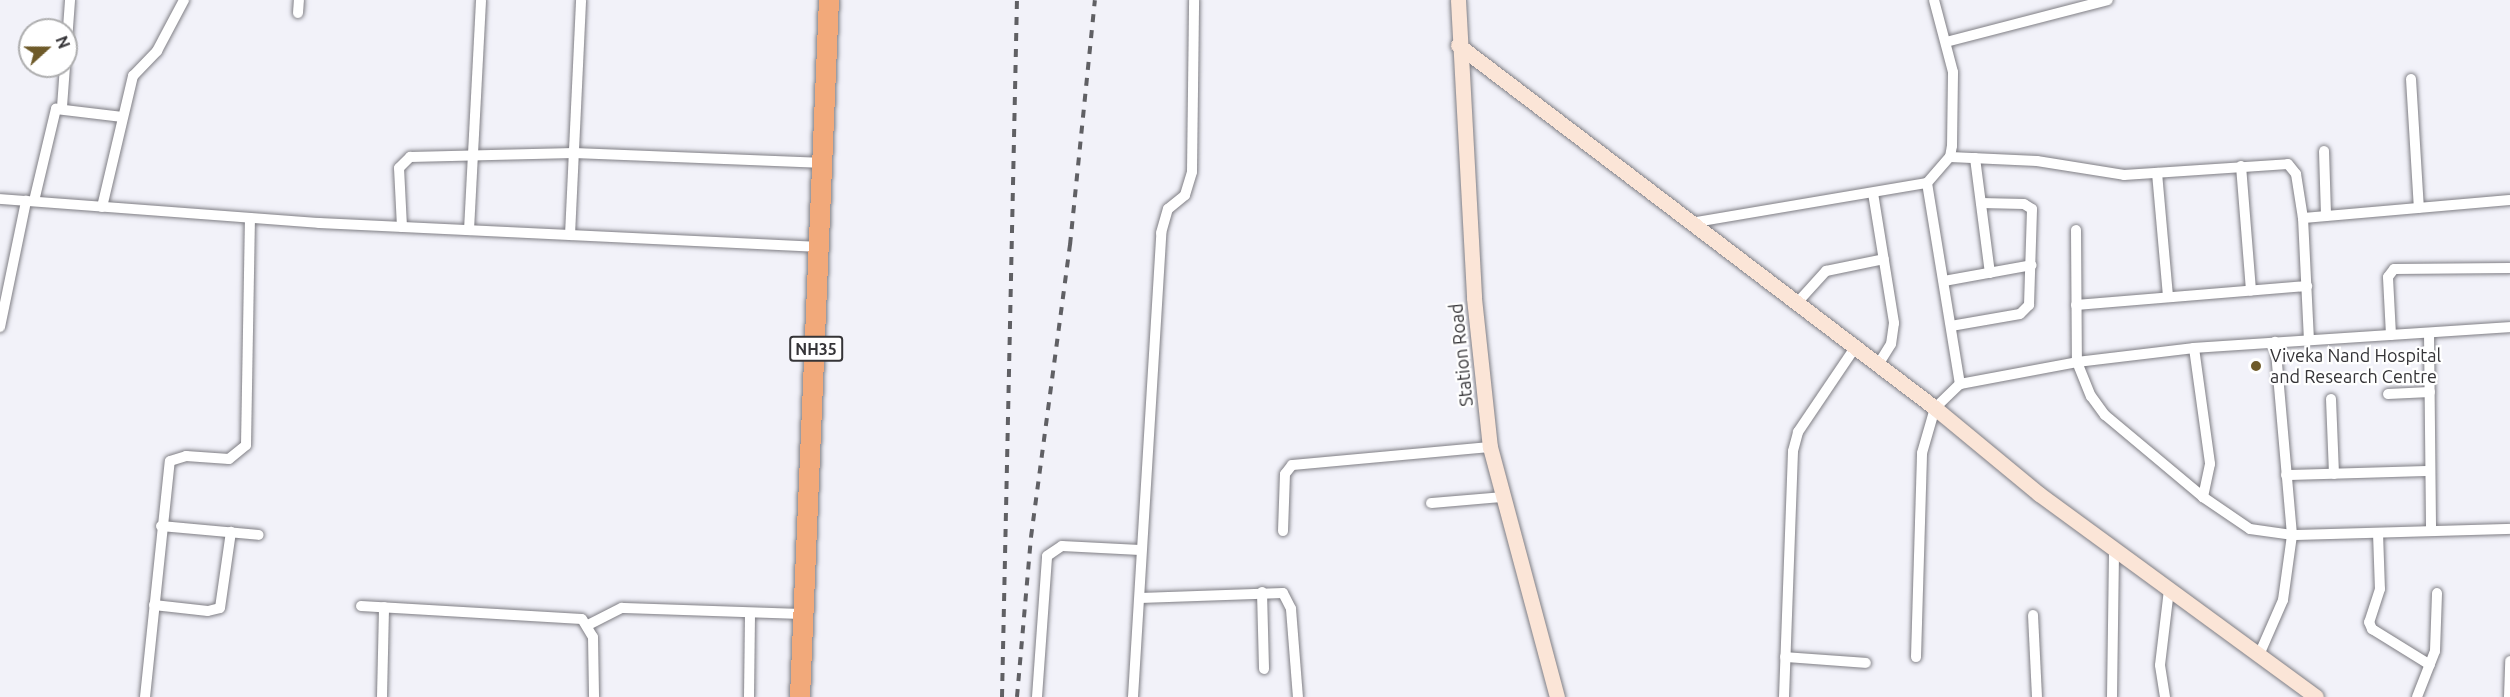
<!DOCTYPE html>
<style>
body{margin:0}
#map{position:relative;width:2510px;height:697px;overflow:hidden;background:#f2f2f9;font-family:Ubuntu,sans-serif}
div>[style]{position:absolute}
.roads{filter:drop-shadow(0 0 2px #7f7e84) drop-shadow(0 0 2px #7f7e84)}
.street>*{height:10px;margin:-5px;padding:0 5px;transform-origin:5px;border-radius:5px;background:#fff}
.secondary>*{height:15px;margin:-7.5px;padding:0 7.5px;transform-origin:7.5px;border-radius:7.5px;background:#fbe5d7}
.highway>*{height:20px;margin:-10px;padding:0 10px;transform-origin:10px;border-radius:10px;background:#f2a97a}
.rail>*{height:4px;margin-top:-2px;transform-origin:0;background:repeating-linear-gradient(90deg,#606064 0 8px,transparent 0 16px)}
.dots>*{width:16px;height:16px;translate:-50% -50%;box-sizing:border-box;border:3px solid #fff;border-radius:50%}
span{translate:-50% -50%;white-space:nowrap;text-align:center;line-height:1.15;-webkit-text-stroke:4.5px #fff;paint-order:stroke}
.shield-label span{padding:2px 4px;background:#fff;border:2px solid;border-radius:4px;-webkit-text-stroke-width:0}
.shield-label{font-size:16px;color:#353437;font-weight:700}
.street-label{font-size:18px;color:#353437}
.poi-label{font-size:18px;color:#353437}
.left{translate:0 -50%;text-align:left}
.north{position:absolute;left:18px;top:18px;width:60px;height:60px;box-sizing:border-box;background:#fff;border:2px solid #aeaeaf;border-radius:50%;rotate:69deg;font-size:16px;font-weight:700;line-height:24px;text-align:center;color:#353437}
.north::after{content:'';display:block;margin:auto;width:21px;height:27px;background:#6e5a29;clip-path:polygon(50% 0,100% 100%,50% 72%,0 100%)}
</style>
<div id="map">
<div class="roads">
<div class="street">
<i style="left:298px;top:13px;width:13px;rotate:-86deg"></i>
<i style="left:1946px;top:42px;width:167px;rotate:-14.5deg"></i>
<i style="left:66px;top:55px;width:55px;rotate:-85.8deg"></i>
<i style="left:2411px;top:79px;width:129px;rotate:86.5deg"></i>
<i style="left:62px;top:107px;width:41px;rotate:-85.8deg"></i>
<i style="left:2324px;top:151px;width:65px;rotate:88.2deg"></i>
<i style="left:1950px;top:157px;width:87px;rotate:2.6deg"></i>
<i style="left:2037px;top:161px;width:88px;rotate:9.1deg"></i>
<i style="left:2124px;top:175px;width:164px;rotate:-3.8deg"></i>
<i style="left:2288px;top:164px;width:13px;rotate:51deg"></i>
<i style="left:2296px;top:174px;width:45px;rotate:81deg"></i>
<i style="left:2303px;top:218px;width:122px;rotate:87.2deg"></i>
<i style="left:1975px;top:158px;width:116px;rotate:82.6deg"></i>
<i style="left:2241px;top:166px;width:125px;rotate:85.4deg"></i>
<i style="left:2157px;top:173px;width:124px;rotate:84.9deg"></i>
<i style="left:1927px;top:183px;width:35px;rotate:-49deg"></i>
<i style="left:1950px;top:157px;width:11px;rotate:-80deg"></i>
<i style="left:1952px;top:146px;width:74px;rotate:-89.2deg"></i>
<i style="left:1953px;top:72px;width:74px;rotate:-104.8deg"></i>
<i style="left:1873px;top:193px;width:132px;rotate:80.8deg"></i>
<i style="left:1894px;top:323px;width:21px;rotate:98deg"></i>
<i style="left:1891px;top:344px;width:26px;rotate:122deg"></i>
<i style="left:0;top:199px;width:320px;rotate:4.3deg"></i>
<i style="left:319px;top:223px;width:502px;rotate:2.74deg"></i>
<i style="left:34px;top:201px;width:95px;rotate:-76.6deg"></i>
<i style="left:56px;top:109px;width:67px;rotate:6.8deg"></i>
<i style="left:102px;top:207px;width:135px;rotate:-76.7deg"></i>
<i style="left:133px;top:76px;width:35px;rotate:-46deg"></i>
<i style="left:157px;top:51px;width:58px;rotate:-62.1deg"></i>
<i style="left:2303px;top:218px;width:208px;rotate:-5deg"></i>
<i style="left:1690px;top:223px;width:240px;rotate:-9.6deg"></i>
<i style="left:1927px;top:183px;width:204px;rotate:80.7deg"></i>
<i style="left:402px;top:227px;width:59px;rotate:-92.9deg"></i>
<i style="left:399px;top:168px;width:16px;rotate:-45deg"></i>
<i style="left:410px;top:157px;width:164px;rotate:-1.4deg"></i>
<i style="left:574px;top:153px;width:251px;rotate:2.3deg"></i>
<i style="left:469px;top:230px;width:230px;rotate:-87deg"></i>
<i style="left:2076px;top:230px;width:132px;rotate:89.6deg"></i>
<i style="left:2077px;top:362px;width:37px;rotate:68deg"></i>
<i style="left:2091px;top:396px;width:24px;rotate:54deg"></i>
<i style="left:2105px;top:415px;width:128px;rotate:39.9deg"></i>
<i style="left:570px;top:235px;width:235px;rotate:-87.3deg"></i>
<i style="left:1944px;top:281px;width:89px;rotate:-10.3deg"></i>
<i style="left:1796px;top:304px;width:45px;rotate:-47.7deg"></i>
<i style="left:1826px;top:271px;width:59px;rotate:-11.7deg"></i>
<i style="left:2076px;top:305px;width:232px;rotate:-4.7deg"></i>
<i style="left:1951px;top:326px;width:70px;rotate:-9.9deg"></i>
<i style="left:2020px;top:314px;width:13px;rotate:-45deg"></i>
<i style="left:2029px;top:305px;width:96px;rotate:-88.2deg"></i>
<i style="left:2032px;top:209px;width:9px;rotate:-148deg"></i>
<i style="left:2024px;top:204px;width:43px;rotate:-178.7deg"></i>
<i style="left:0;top:327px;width:129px;rotate:-78.3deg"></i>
<i style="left:2429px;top:333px;width:198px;rotate:89.4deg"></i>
<i style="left:2391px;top:335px;width:58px;rotate:-93deg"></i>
<i style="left:2388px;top:277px;width:10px;rotate:-53deg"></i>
<i style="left:2394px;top:269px;width:116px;rotate:-0.5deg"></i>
<i style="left:2194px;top:348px;width:117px;rotate:82.1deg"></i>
<i style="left:2210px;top:464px;width:34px;rotate:102deg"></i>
<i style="left:2203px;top:497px;width:57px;rotate:34.2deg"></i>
<i style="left:2250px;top:529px;width:42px;rotate:8.1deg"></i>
<i style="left:2292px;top:535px;width:218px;rotate:-1.6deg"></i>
<i style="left:2388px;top:394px;width:42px;rotate:-2.7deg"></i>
<i style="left:2331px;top:399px;width:75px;rotate:87.7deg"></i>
<i style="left:2286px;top:475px;width:144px;rotate:-1.6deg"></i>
<i style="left:1431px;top:503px;width:71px;rotate:-4.8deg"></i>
<i style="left:161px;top:526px;width:98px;rotate:5.2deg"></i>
<i style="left:1283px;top:531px;width:57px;rotate:-88deg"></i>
<i style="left:1285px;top:474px;width:11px;rotate:-52deg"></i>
<i style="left:1292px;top:465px;width:199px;rotate:-5.2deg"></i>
<i style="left:2378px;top:533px;width:56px;rotate:88deg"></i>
<i style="left:2380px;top:589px;width:35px;rotate:108deg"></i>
<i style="left:2369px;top:622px;width:8px;rotate:67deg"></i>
<i style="left:2372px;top:629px;width:68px;rotate:31.8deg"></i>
<i style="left:1262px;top:592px;width:77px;rotate:88.5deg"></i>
<i style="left:1140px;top:598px;width:143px;rotate:-2deg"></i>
<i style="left:1283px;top:593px;width:18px;rotate:63deg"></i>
<i style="left:1291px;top:609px;width:88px;rotate:85.5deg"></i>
<i style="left:154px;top:605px;width:54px;rotate:6.3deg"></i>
<i style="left:208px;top:611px;width:12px;rotate:-14deg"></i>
<i style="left:220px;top:608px;width:77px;rotate:-81.8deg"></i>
<i style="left:361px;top:606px;width:221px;rotate:3.4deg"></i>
<i style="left:582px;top:619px;width:21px;rotate:59deg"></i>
<i style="left:593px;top:637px;width:60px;rotate:89deg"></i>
<i style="left:2033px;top:615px;width:82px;rotate:87.2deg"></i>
<i style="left:588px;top:625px;width:38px;rotate:-27deg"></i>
<i style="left:622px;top:608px;width:182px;rotate:1.9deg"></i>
<i style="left:2259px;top:655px;width:60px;rotate:-66.4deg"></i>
<i style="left:2283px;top:600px;width:66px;rotate:-82.1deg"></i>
<i style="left:2292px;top:535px;width:194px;rotate:-95deg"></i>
<i style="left:1785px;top:657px;width:81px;rotate:4.2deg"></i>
<i style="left:1916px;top:657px;width:204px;rotate:-88.3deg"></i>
<i style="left:1922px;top:453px;width:47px;rotate:-73.9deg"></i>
<i style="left:1935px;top:408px;width:35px;rotate:-44deg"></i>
<i style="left:1960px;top:384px;width:119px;rotate:-10.6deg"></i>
<i style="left:2077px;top:362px;width:118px;rotate:-6.8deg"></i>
<i style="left:2194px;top:348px;width:317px;rotate:-3.8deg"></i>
<i style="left:145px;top:697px;width:237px;rotate:-84deg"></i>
<i style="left:170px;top:461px;width:17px;rotate:-17deg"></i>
<i style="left:186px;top:456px;width:43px;rotate:4deg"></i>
<i style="left:229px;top:459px;width:22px;rotate:-39deg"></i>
<i style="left:246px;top:445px;width:227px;rotate:-89deg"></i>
<i style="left:382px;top:697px;width:90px;rotate:-88.7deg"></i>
<i style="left:749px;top:697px;width:84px;rotate:-89.3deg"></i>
<i style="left:1037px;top:697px;width:141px;rotate:-85.9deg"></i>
<i style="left:1047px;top:556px;width:18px;rotate:-34deg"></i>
<i style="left:1062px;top:546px;width:78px;rotate:2.9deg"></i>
<i style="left:1133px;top:697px;width:465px;rotate:-86.5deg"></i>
<i style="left:1161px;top:233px;width:25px;rotate:-74deg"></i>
<i style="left:1168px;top:209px;width:22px;rotate:-39deg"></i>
<i style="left:1185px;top:195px;width:24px;rotate:-73deg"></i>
<i style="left:1192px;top:172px;width:172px;rotate:-89.3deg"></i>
<i style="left:1784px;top:697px;width:246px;rotate:-87.9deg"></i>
<i style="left:1793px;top:451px;width:20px;rotate:-75deg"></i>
<i style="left:1798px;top:432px;width:100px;rotate:-56deg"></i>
<i style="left:2112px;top:697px;width:148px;rotate:-89.2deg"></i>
<i style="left:2165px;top:697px;width:32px;rotate:-99deg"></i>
<i style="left:2160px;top:665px;width:76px;rotate:-83.2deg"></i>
<i style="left:2417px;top:697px;width:49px;rotate:-68.6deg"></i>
<i style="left:2435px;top:651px;width:58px;rotate:-88deg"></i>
<i style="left:2509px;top:697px;width:36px;rotate:-88deg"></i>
</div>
<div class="secondary">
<i style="left:1458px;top:0;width:298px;rotate:86.9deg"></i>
<i style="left:1474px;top:298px;width:150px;rotate:83.9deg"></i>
<i style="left:1490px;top:447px;width:259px;rotate:75deg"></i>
<i style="left:1458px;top:45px;width:599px;rotate:37.27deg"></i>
<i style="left:1935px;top:408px;width:135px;rotate:39.6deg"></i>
<i style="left:2039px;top:494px;width:343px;rotate:36.2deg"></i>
</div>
<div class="highway">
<i style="left:800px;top:697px;width:698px;rotate:-87.62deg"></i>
</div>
</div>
<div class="rail">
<i style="left:1002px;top:697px;width:697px;rotate:-88.77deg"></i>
<i style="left:1017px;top:697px;width:161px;rotate:-85deg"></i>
<i style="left:1031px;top:537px;width:295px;rotate:-82.4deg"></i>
<i style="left:1070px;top:245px;width:246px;rotate:-84.2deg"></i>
</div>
<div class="dots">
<i style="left:2256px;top:366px;background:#6e5a29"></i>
</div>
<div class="shield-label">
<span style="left:816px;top:349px">NH35</span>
</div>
<div class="street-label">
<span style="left:1461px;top:355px;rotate:-96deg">Station Road</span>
</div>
<div class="poi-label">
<span class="left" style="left:2270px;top:366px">Viveka Nand Hospital<br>and Research Centre</span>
</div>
<div class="north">N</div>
</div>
